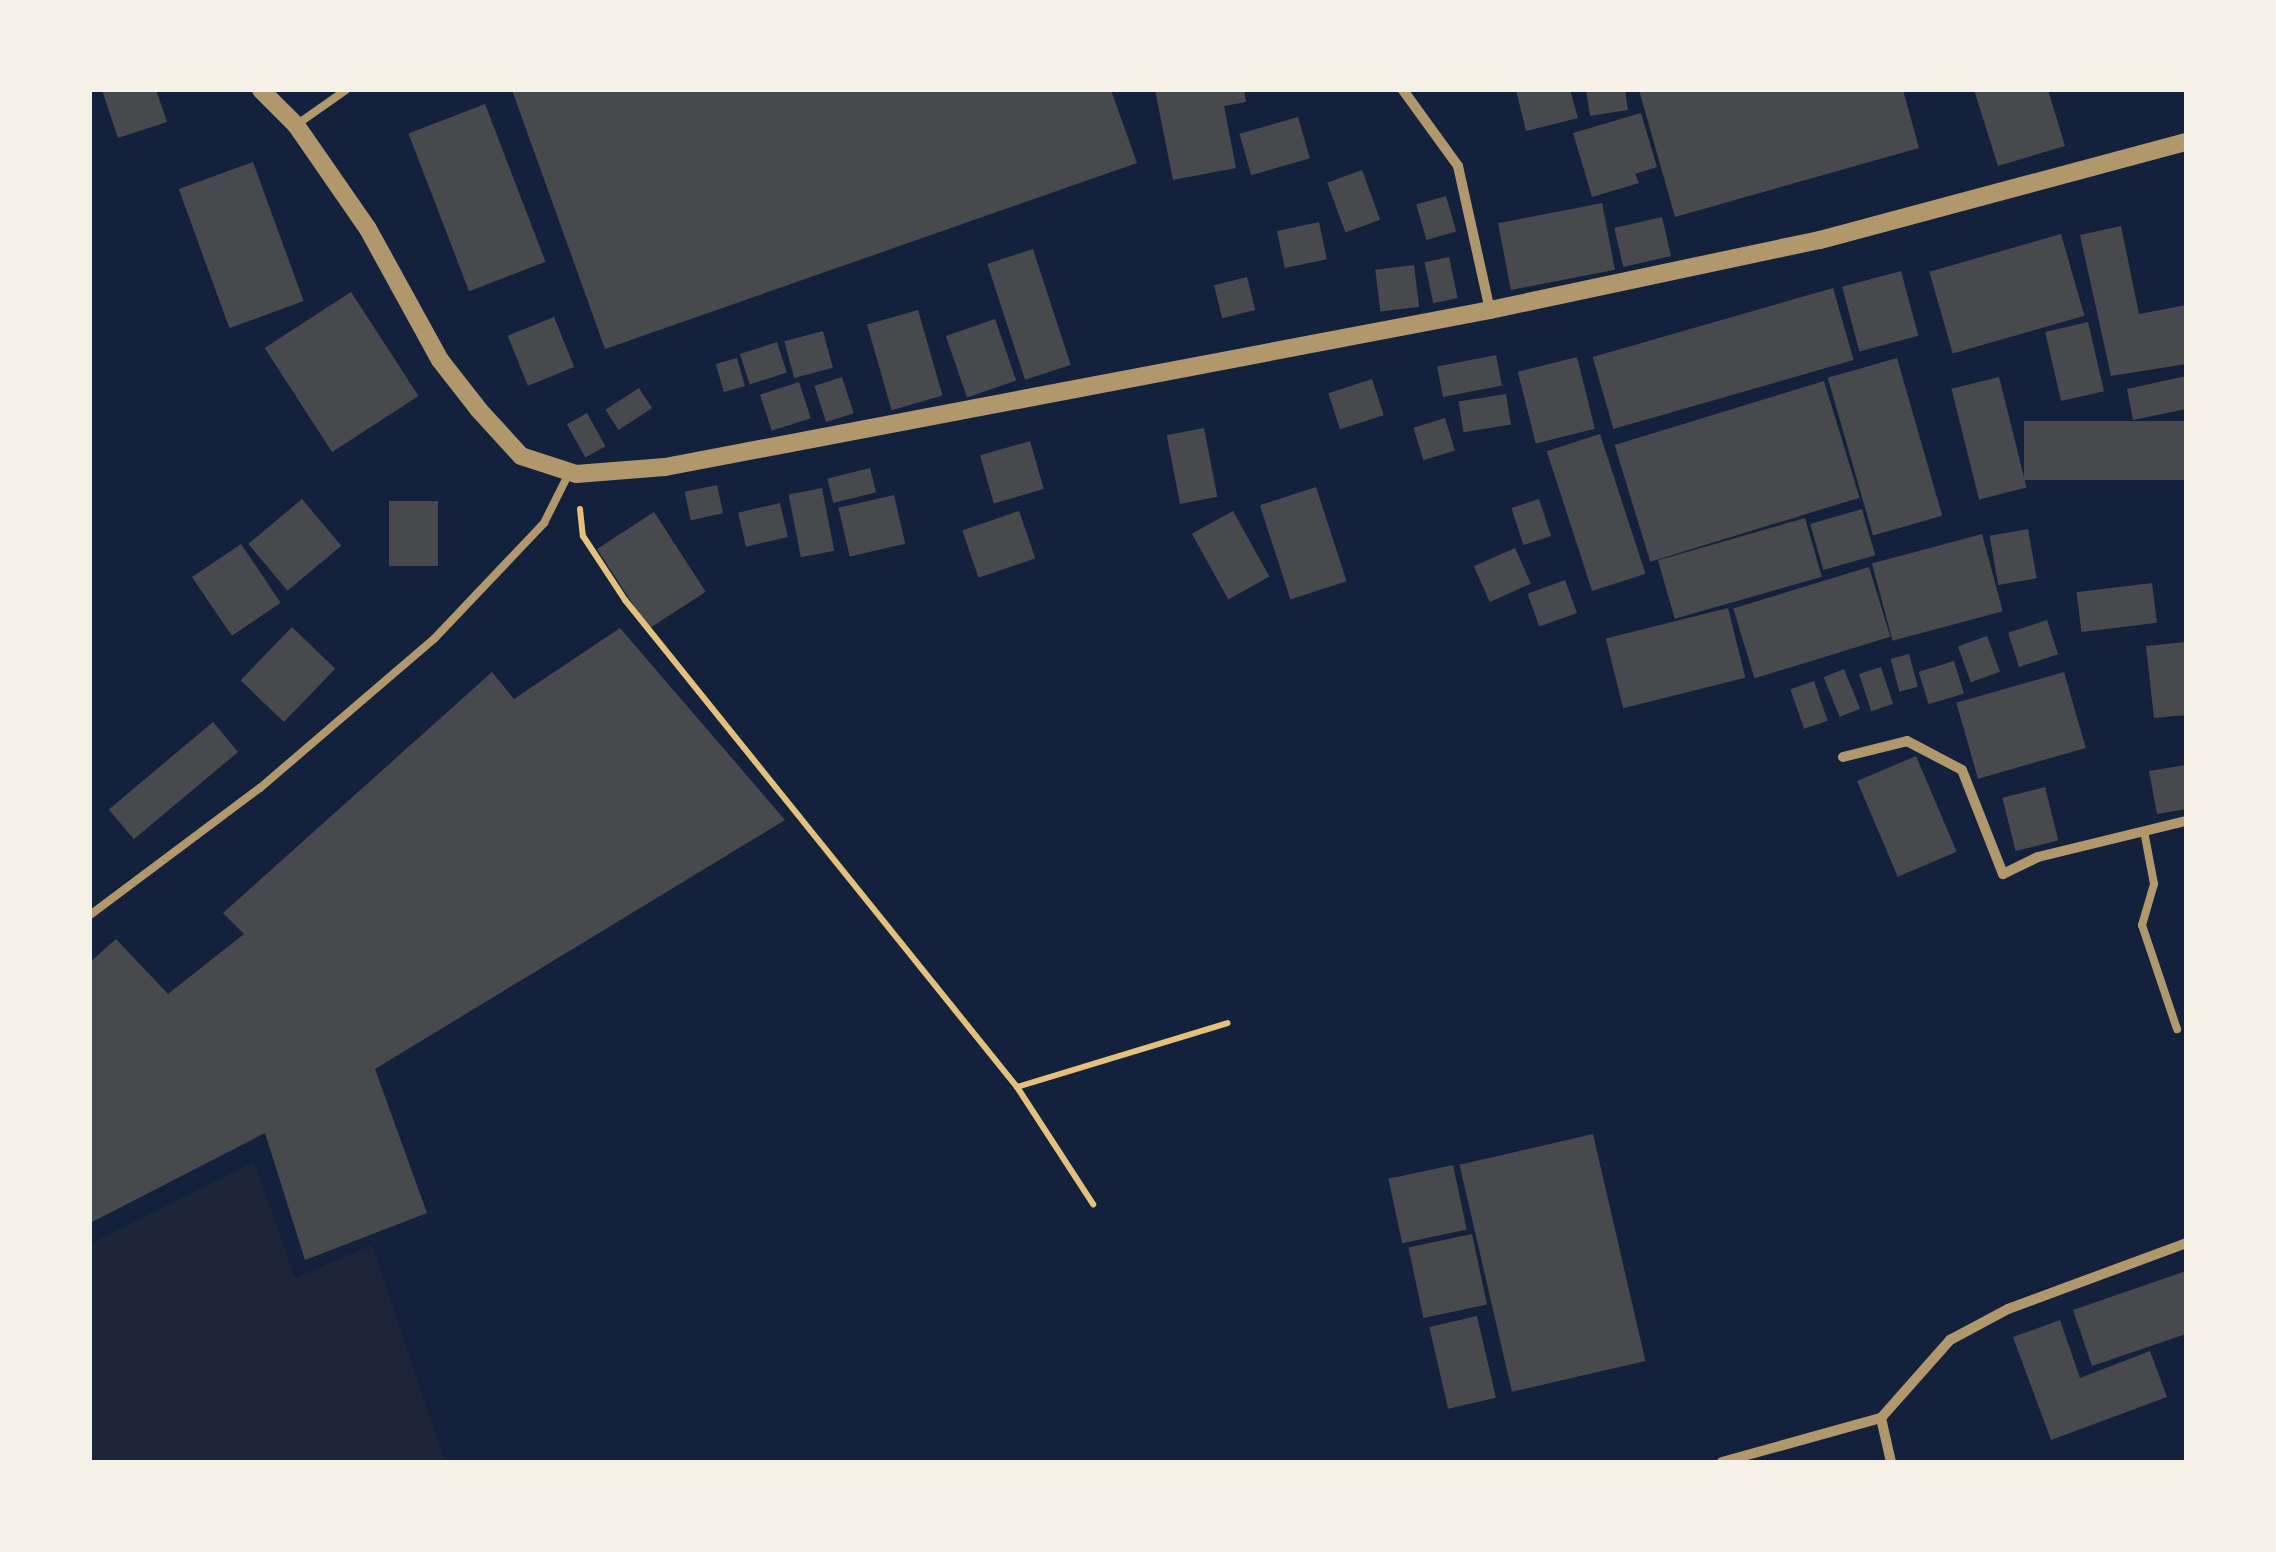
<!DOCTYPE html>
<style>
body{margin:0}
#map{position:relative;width:2276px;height:1552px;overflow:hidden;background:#14213d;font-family:"IBM Plex Serif",serif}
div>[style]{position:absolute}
.green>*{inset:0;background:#1d2539}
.building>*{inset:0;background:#48494c;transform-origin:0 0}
.path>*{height:6px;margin:-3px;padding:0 3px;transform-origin:3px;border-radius:3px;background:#e5c07b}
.service>*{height:8px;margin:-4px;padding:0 4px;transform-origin:4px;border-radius:4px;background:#b1986c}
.minor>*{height:10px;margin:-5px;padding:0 5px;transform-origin:5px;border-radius:5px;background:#b1986c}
.tertiary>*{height:18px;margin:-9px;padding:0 9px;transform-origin:9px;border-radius:9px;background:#b1986c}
span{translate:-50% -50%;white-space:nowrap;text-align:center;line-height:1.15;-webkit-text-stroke:10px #f6f1e7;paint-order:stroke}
.frame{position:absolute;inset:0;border:92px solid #f6f1e7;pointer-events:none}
</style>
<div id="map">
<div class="green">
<i style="clip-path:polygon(254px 1162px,295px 1278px,372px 1245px,445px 1462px,90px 1462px,90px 1244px)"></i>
</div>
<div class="building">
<i style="clip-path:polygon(102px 90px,156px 90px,167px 122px,118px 138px)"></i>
<i style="clip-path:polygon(512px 90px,1111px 90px,1137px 163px,605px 349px)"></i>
<i style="clip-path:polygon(1155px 90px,1244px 90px,1246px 102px,1224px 106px,1236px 168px,1173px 180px)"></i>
<i style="clip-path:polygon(1516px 90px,1570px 90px,1578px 118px,1526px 131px)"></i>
<i style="clip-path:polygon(1586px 90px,1625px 90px,1628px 110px,1590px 116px)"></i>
<i style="clip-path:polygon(1639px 90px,1903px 90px,1919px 148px,1675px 217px)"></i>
<i style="clip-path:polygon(1974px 90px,2048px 90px,2065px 146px,1998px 166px)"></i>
<i style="left:485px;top:104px;width:169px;height:82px;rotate:69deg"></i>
<i style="clip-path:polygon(1641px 113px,1657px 167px,1635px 174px,1639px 183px,1592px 197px,1573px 133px)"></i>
<i style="left:1298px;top:117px;width:43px;height:61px;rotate:74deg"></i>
<i style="left:253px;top:162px;width:148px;height:79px;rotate:70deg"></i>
<i style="left:1362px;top:170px;width:53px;height:37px;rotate:70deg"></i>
<i style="left:1446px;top:196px;width:37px;height:31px;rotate:74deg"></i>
<i style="left:1602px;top:203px;width:68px;height:106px;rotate:79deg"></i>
<i style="left:1662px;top:217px;width:40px;height:49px;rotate:77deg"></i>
<i style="left:1319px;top:222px;width:38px;height:43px;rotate:78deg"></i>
<i style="clip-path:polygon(2121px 226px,2139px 314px,2186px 305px,2186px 364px,2111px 376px,2080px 235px)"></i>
<i style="left:2061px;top:234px;width:85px;height:137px;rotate:74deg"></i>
<i style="left:1033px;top:249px;width:122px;height:48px;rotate:72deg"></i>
<i style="left:1449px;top:257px;width:42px;height:25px;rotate:78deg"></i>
<i style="left:1414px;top:265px;width:42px;height:39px;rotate:83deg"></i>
<i style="left:1901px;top:271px;width:67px;height:61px;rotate:75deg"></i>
<i style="left:1247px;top:277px;width:34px;height:34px;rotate:76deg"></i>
<i style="left:1833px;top:288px;width:75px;height:250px;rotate:74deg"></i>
<i style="left:351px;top:292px;width:124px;height:103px;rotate:57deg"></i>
<i style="left:918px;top:310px;width:89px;height:53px;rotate:74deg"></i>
<i style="left:554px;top:317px;width:54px;height:50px;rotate:68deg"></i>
<i style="left:995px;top:319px;width:65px;height:52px;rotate:71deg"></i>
<i style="left:2088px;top:322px;width:71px;height:44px;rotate:77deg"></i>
<i style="left:823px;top:331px;width:38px;height:40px;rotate:75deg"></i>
<i style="left:777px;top:342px;width:32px;height:39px;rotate:72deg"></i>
<i style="left:1496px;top:355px;width:31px;height:60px;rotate:79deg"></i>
<i style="left:1577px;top:357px;width:74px;height:61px;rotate:76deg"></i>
<i style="left:737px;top:358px;width:29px;height:22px;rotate:74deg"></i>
<i style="left:1897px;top:358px;width:164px;height:72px;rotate:74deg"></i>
<i style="clip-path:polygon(2186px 376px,2186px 409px,2133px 420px,2127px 389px)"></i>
<i style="left:842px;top:377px;width:38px;height:29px;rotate:72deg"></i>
<i style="left:1999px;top:377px;width:114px;height:49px;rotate:76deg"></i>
<i style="left:1372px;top:379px;width:38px;height:46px;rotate:72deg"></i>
<i style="left:1824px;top:381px;width:122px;height:219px;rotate:73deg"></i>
<i style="left:799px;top:382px;width:38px;height:41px;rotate:72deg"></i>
<i style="left:639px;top:388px;width:24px;height:40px;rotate:57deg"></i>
<i style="left:1506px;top:394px;width:31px;height:48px;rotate:81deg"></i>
<i style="left:587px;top:413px;width:38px;height:23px;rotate:61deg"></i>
<i style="left:1445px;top:418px;width:34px;height:33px;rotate:73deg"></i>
<i style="left:2186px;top:421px;width:59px;height:162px;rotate:90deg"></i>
<i style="left:1204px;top:428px;width:70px;height:38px;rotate:79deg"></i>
<i style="left:1600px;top:434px;width:147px;height:56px;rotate:72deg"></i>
<i style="left:1030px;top:441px;width:50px;height:52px;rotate:74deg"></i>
<i style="left:870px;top:468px;width:25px;height:44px;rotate:76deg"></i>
<i style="left:717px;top:485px;width:29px;height:33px;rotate:78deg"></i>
<i style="left:1316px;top:487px;width:99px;height:59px;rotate:72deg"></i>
<i style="left:822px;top:488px;width:64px;height:34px;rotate:79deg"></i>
<i style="left:894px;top:495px;width:50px;height:57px;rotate:77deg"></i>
<i style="left:302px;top:499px;width:61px;height:70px;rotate:50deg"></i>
<i style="left:1539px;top:499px;width:39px;height:29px;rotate:72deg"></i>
<i style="left:389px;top:501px;width:49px;height:65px"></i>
<i style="left:780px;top:503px;width:35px;height:43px;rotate:77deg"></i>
<i style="left:1862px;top:509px;width:48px;height:54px;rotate:74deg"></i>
<i style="left:1019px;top:511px;width:50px;height:60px;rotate:71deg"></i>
<i style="left:1233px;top:511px;width:75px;height:47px;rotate:61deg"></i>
<i style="left:654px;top:512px;width:95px;height:68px;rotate:57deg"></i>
<i style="left:1805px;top:518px;width:61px;height:153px;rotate:74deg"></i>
<i style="left:2028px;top:529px;width:50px;height:39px;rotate:80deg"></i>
<i style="left:1982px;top:534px;width:80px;height:114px;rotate:75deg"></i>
<i style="left:241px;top:544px;width:71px;height:59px;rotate:56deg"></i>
<i style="left:1515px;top:548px;width:39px;height:45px;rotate:66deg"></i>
<i style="left:1869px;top:567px;width:73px;height:142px;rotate:73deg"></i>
<i style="left:1565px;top:580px;width:35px;height:40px;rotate:70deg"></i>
<i style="left:2152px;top:583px;width:40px;height:76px;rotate:83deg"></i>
<i style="left:1728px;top:608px;width:72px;height:126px;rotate:76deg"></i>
<i style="left:2047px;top:620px;width:36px;height:41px;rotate:72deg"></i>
<i style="left:292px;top:627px;width:60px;height:74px;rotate:44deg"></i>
<i style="clip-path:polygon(620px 628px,785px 820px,375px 1069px,427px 1213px,305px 1260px,265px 1133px,90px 1223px,90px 962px,116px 939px,168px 994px,244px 934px,223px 913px,492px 672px,514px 699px)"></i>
<i style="left:1987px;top:636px;width:38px;height:31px;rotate:70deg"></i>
<i style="clip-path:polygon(2186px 642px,2186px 715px,2154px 718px,2146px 646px)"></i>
<i style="left:1909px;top:654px;width:34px;height:19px;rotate:75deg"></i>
<i style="left:1954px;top:661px;width:34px;height:37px;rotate:73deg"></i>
<i style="left:1881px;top:667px;width:39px;height:23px;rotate:72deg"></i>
<i style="left:1844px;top:669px;width:43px;height:22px;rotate:68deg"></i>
<i style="left:2064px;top:672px;width:79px;height:112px;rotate:74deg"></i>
<i style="left:1814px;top:681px;width:42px;height:25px;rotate:71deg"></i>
<i style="left:213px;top:722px;width:39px;height:136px;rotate:50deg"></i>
<i style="left:1916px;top:756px;width:104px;height:64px;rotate:67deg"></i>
<i style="clip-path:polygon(2186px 765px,2186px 809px,2157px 814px,2149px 771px)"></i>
<i style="left:2045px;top:787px;width:55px;height:44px;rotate:76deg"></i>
<i style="left:1593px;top:1134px;width:233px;height:137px;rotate:77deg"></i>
<i style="left:1453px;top:1165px;width:66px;height:66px;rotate:78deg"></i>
<i style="left:1472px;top:1234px;width:72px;height:65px;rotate:78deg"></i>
<i style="clip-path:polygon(2186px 1271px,2186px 1334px,2092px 1366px,2073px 1310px)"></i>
<i style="left:1477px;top:1316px;width:84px;height:49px;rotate:77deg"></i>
<i style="clip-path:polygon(2060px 1320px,2080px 1378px,2150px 1351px,2167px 1397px,2051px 1440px,2013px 1337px)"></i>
</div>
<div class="path">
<i style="left:580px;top:509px;width:27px;rotate:84deg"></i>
<i style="left:583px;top:536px;width:77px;rotate:56.7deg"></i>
<i style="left:625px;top:600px;width:625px;rotate:51.17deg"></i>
<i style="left:1017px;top:1087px;width:140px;rotate:57deg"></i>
<i style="left:1017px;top:1087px;width:220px;rotate:-16.9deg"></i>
</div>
<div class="service">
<i style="left:296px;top:125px;width:61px;rotate:-35deg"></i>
<i style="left:2144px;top:831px;width:54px;rotate:79.3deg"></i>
<i style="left:2154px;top:884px;width:43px;rotate:106.3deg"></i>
<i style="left:2142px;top:925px;width:110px;rotate:71.4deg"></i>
<i style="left:90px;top:915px;width:212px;rotate:-36.8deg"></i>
<i style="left:260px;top:788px;width:229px;rotate:-40.6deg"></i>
<i style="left:434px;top:639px;width:160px;rotate:-46.5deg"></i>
<i style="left:544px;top:523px;width:54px;rotate:-63.4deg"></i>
</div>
<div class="minor">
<i style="left:1403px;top:90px;width:94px;rotate:54.1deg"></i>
<i style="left:1458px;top:166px;width:148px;rotate:77.5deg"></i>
<i style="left:1843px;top:757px;width:66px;rotate:-14deg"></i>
<i style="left:1907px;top:741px;width:62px;rotate:27.8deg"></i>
<i style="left:1962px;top:770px;width:112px;rotate:68.5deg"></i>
<i style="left:2003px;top:874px;width:39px;rotate:-26deg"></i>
<i style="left:2038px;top:857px;width:152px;rotate:-13.7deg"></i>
<i style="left:1881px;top:1418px;width:45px;rotate:77.2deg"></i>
<i style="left:1722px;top:1462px;width:165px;rotate:-15.5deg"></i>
<i style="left:1881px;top:1418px;width:104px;rotate:-48.5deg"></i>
<i style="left:1950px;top:1340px;width:66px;rotate:-28.1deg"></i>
<i style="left:2008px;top:1309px;width:190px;rotate:-20.3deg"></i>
</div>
<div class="tertiary">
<i style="left:261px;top:90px;width:49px;rotate:45deg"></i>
<i style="left:296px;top:125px;width:126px;rotate:55.3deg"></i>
<i style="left:368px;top:229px;width:149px;rotate:61.2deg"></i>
<i style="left:440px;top:360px;width:63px;rotate:52deg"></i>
<i style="left:479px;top:410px;width:62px;rotate:47.6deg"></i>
<i style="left:521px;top:456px;width:58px;rotate:18.1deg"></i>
<i style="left:576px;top:474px;width:89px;rotate:-4.5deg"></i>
<i style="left:665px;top:467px;width:840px;rotate:-10.77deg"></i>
<i style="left:1490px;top:310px;width:337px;rotate:-12deg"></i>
<i style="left:1820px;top:240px;width:379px;rotate:-15deg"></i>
</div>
<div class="frame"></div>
</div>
